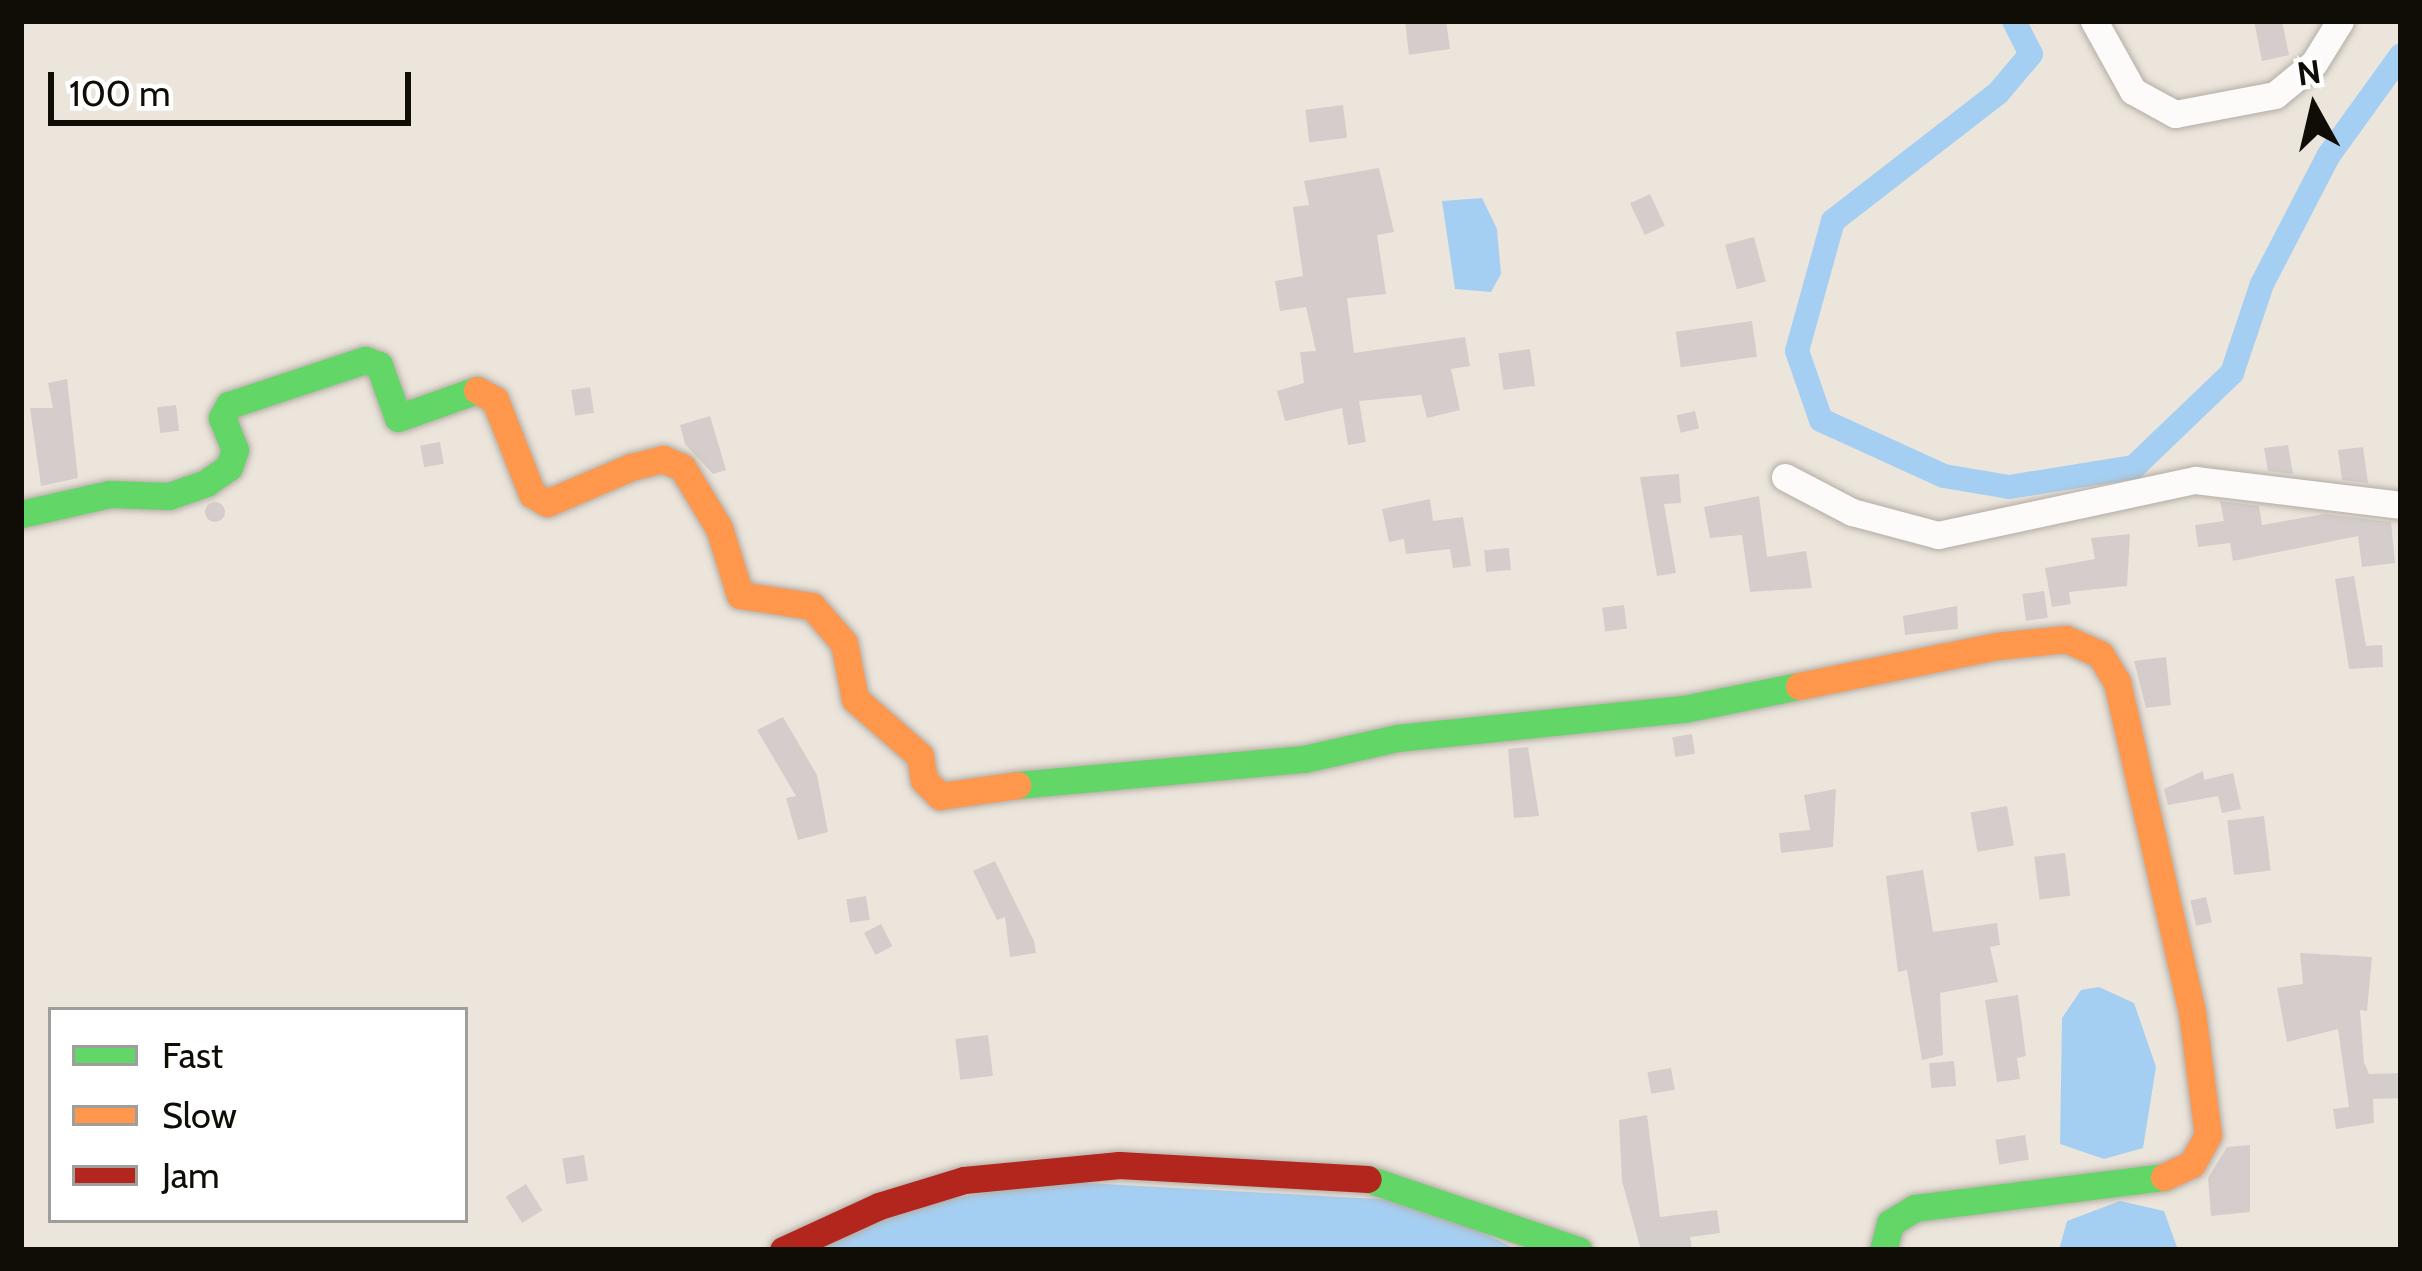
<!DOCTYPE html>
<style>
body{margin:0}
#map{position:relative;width:2422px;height:1271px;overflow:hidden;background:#ece5db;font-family:Cabin,sans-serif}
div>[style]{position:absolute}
.water>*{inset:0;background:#a5cff2}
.canal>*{height:24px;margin:-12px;padding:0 12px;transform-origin:12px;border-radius:12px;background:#a5cff2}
.building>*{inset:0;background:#d5cdcb;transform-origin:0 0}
.round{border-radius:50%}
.roads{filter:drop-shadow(0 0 3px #b3ada6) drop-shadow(0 0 3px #b3ada6)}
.street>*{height:27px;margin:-13.5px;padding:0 13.5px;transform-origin:13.5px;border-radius:13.5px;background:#fcfbfa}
.fast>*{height:27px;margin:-13.5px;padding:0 13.5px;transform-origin:13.5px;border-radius:13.5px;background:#63d668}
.slow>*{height:27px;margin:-13.5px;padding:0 13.5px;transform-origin:13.5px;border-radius:13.5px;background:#ff974d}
.jam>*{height:27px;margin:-13.5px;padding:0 13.5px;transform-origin:13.5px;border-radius:13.5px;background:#b3261e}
span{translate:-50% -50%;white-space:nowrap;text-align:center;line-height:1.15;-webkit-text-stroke:12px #fff;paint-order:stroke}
.frame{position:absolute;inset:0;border:24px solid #100c06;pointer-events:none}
.legend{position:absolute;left:48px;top:1007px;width:420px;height:216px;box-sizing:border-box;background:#fff;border:3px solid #9f9e9b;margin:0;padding:15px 21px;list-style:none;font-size:36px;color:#100c06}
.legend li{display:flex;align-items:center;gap:24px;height:60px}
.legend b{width:60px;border:3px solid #9f9e9b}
.north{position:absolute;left:2254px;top:48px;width:120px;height:120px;-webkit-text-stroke:9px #fff;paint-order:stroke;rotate:352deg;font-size:33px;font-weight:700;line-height:48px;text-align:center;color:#100c06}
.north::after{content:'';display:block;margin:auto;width:42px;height:54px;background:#100c06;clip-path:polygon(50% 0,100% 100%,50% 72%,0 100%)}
.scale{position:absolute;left:48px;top:72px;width:363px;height:54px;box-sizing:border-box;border:6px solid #100c06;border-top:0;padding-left:15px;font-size:36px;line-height:42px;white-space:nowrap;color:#100c06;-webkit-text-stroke:9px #fff;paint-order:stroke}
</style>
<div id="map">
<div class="water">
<i style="clip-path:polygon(1482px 198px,1497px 229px,1501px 274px,1491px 292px,1455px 289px,1442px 201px)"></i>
<i style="clip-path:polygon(2099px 987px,2134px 1003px,2156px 1067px,2143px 1148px,2104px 1159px,2060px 1144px,2062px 1018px,2081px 990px)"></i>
<i style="clip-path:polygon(1050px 1181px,1395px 1200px,1451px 1216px,1517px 1250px,817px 1250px,892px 1209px)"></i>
<i style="clip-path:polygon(2120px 1201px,2164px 1211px,2178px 1250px,2059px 1250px,2067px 1221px)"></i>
</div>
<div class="canal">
<i style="left:2014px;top:21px;width:37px;rotate:63deg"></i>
<i style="left:2031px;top:54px;width:51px;rotate:130.2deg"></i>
<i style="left:1998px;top:93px;width:209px;rotate:142.2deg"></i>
<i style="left:1833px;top:221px;width:135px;rotate:105.5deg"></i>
<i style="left:1797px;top:351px;width:73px;rotate:70.8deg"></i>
<i style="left:1821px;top:420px;width:135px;rotate:24.5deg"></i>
<i style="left:1944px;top:476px;width:66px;rotate:9.6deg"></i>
<i style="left:2009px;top:487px;width:127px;rotate:-9.1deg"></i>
<i style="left:2134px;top:467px;width:136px;rotate:-43.8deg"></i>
<i style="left:2232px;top:373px;width:94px;rotate:-71.4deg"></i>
<i style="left:2262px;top:284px;width:145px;rotate:-62.6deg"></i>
<i style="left:2329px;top:155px;width:123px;rotate:-54.2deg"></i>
</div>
<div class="building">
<i style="clip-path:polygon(1405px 21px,1446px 21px,1450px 49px,1409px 55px)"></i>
<i style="clip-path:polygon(2254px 21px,2282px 21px,2289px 55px,2262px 61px)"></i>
<i style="left:1343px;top:105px;width:33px;height:38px;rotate:83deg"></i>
<i style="clip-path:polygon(1379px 168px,1394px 232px,1377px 235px,1386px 294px,1347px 298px,1354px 353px,1465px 337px,1470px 366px,1451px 369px,1460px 410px,1427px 418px,1421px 395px,1359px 401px,1366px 442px,1348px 445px,1342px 408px,1285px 421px,1277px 391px,1304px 383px,1300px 352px,1316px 351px,1306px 307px,1280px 311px,1275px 281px,1303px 276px,1293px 207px,1309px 205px,1304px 181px)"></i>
<i style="left:1650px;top:194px;width:35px;height:22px;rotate:65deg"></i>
<i style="left:1754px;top:237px;width:46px;height:30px;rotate:75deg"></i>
<i style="left:1752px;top:321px;width:36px;height:77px;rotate:82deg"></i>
<i style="left:1530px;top:349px;width:37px;height:32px;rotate:82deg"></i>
<i style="clip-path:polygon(67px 379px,78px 478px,41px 486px,30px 408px,53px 408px,48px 383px)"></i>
<i style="left:590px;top:387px;width:26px;height:19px;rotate:81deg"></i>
<i style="left:176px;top:405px;width:26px;height:19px;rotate:83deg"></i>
<i style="left:1695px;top:411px;width:18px;height:19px;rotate:77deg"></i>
<i style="clip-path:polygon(710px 416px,726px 470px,713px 474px,685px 444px,680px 425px)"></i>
<i style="left:440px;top:442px;width:22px;height:20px;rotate:80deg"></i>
<i style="clip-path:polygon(2288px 445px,2293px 474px,2268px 471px,2264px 448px)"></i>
<i style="clip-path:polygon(2363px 447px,2368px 483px,2342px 480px,2338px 450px)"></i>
<i style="clip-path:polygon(1679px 474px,1681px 503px,1664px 504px,1676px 573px,1657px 576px,1640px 477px)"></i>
<i style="clip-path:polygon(1759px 496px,1767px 557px,1806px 551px,1812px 588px,1750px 592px,1742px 535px,1710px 538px,1704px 507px)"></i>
<i style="clip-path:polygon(1430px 499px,1433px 521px,1463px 517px,1471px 566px,1453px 568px,1450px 549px,1406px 554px,1404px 539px,1389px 542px,1382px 509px)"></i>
<i style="clip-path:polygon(2220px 501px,2259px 506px,2262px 525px,2325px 514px,2391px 522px,2395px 563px,2362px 567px,2358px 536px,2233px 561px,2230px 543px,2198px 547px,2195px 525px,2224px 521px)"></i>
<i class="round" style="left:205px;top:502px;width:20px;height:20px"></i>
<i style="clip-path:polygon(2130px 534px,2127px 586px,2069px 592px,2071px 604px,2052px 607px,2045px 568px,2095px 559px,2091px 538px)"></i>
<i style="left:1509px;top:548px;width:22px;height:25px;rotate:85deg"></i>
<i style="clip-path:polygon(2354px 576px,2366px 646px,2382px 645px,2383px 667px,2349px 669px,2335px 579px)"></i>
<i style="left:2044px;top:591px;width:27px;height:22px;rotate:82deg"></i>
<i style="left:1624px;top:605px;width:24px;height:22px;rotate:83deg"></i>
<i style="clip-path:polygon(1957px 606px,1958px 629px,1905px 635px,1903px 616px)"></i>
<i style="clip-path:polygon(2166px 657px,2171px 705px,2146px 708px,2134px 661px)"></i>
<i style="clip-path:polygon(783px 717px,817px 775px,828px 832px,798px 840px,786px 798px,796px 796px,757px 730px)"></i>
<i style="left:1692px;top:734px;width:20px;height:20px;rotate:81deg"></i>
<i style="clip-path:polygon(1528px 747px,1539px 816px,1514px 818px,1508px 749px)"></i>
<i style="clip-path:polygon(2203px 771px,2204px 780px,2233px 773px,2241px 809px,2222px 813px,2218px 796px,2168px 805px,2164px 789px)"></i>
<i style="clip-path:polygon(1836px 789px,1833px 847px,1781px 853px,1779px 833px,1810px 830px,1804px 795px)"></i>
<i style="left:2007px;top:806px;width:40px;height:37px;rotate:80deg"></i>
<i style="left:2264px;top:816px;width:55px;height:37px;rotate:83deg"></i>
<i style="left:2065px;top:853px;width:43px;height:31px;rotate:83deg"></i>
<i style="clip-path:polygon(995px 861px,1034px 941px,1036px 953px,1010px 957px,1005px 917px,997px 920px,973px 871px)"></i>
<i style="clip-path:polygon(1923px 870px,1933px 932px,1997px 923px,2000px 945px,1990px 947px,1998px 982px,1940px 993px,1943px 1055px,1922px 1060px,1907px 970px,1898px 972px,1886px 876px)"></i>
<i style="left:866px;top:896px;width:24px;height:20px;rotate:81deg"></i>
<i style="left:2206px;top:897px;width:26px;height:16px;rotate:77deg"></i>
<i style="left:881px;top:924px;width:25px;height:19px;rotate:63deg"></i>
<i style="clip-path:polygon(2300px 953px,2372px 957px,2367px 1011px,2360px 1010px,2364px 1062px,2369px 1074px,2401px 1073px,2401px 1098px,2373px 1099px,2374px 1123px,2336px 1129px,2333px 1109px,2349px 1107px,2338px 1029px,2287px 1042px,2277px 988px,2303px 984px)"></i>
<i style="clip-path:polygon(2018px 995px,2026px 1056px,2017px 1058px,2020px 1079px,1997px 1082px,1985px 1000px)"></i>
<i style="left:988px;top:1035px;width:41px;height:33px;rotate:83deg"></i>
<i style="left:1954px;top:1061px;width:25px;height:25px;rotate:85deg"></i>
<i style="left:1671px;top:1068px;width:22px;height:24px;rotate:80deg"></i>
<i style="clip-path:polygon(1647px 1115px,1660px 1217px,1717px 1210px,1720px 1233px,1690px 1237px,1692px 1250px,1641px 1250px,1622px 1181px,1619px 1120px)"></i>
<i style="left:2025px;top:1135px;width:25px;height:30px;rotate:81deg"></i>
<i style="clip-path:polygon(2250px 1145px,2250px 1212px,2211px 1216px,2208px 1178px,2227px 1147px)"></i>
<i style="left:584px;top:1155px;width:26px;height:22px;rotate:81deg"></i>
<i style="left:526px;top:1184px;width:31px;height:24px;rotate:58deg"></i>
</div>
<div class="roads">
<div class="street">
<i style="left:2094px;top:21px;width:80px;rotate:60.9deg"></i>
<i style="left:2133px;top:91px;width:48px;rotate:28.7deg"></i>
<i style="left:2175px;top:114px;width:102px;rotate:-10.8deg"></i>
<i style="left:2275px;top:95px;width:50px;rotate:-39.4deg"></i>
<i style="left:2314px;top:63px;width:49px;rotate:-58.2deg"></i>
<i style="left:1785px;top:477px;width:76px;rotate:27.6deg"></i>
<i style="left:1852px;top:512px;width:89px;rotate:15deg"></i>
<i style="left:1938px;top:535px;width:263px;rotate:-12.1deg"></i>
<i style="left:2195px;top:480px;width:208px;rotate:6.9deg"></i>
</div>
<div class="fast">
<i style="left:21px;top:514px;width:91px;rotate:-12.7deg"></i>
<i style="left:110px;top:494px;width:59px;rotate:1.9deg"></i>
<i style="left:169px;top:496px;width:39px;rotate:-19deg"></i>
<i style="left:206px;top:483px;width:28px;rotate:-35deg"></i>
<i style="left:229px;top:467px;width:18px;rotate:-71deg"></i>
<i style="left:235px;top:450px;width:35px;rotate:-112deg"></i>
<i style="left:222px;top:418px;width:15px;rotate:-62deg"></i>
<i style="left:229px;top:405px;width:143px;rotate:-18.3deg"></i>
<i style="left:365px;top:360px;width:15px;rotate:20deg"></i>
<i style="left:379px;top:365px;width:56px;rotate:70.3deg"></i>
<i style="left:398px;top:418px;width:84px;rotate:-19.5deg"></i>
<i style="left:1017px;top:785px;width:288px;rotate:-5.2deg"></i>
<i style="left:1304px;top:759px;width:95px;rotate:-12.7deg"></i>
<i style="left:1397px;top:738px;width:288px;rotate:-5.8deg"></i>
<i style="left:1684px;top:709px;width:117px;rotate:-11.3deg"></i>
<i style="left:1368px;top:1179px;width:222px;rotate:18.7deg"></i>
<i style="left:1883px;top:1250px;width:28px;rotate:-75deg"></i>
<i style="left:1890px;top:1223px;width:29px;rotate:-31deg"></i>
<i style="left:1915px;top:1208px;width:251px;rotate:-7.1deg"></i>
</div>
<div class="slow">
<i style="left:477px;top:390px;width:21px;rotate:29deg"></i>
<i style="left:495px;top:400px;width:101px;rotate:68.5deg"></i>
<i style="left:532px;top:494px;width:17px;rotate:31deg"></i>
<i style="left:547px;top:503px;width:91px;rotate:-23.2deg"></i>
<i style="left:631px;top:467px;width:33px;rotate:-14deg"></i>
<i style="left:663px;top:459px;width:21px;rotate:23deg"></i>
<i style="left:682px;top:467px;width:71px;rotate:58.8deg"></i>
<i style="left:719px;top:528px;width:70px;rotate:72.6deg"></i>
<i style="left:740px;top:595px;width:73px;rotate:8.7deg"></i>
<i style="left:812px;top:606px;width:49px;rotate:49.1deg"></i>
<i style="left:844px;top:643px;width:57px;rotate:78.9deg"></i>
<i style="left:855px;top:699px;width:86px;rotate:41.2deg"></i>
<i style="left:920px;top:756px;width:24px;rotate:81deg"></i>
<i style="left:924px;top:780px;width:23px;rotate:45deg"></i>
<i style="left:940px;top:796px;width:78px;rotate:-8.1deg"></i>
<i style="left:1799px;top:686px;width:202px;rotate:-11.4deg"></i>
<i style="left:1997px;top:646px;width:69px;rotate:-5.8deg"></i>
<i style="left:2066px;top:639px;width:37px;rotate:24deg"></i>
<i style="left:2100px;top:654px;width:33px;rotate:59deg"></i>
<i style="left:2117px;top:682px;width:338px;rotate:77.2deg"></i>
<i style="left:2192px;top:1012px;width:124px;rotate:82.6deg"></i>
<i style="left:2208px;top:1135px;width:33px;rotate:119deg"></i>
<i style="left:2192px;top:1164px;width:31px;rotate:155deg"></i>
</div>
<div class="jam">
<i style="left:783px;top:1250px;width:106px;rotate:-24.6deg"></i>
<i style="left:879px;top:1206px;width:89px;rotate:-17deg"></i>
<i style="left:964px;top:1180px;width:156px;rotate:-5.5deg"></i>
<i style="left:1119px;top:1165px;width:249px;rotate:3.2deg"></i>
</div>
</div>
<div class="frame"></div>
<ul class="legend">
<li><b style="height:15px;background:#63d668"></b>Fast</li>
<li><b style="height:15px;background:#ff974d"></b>Slow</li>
<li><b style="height:15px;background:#b3261e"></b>Jam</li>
</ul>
<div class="north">N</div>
<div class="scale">100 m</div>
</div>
